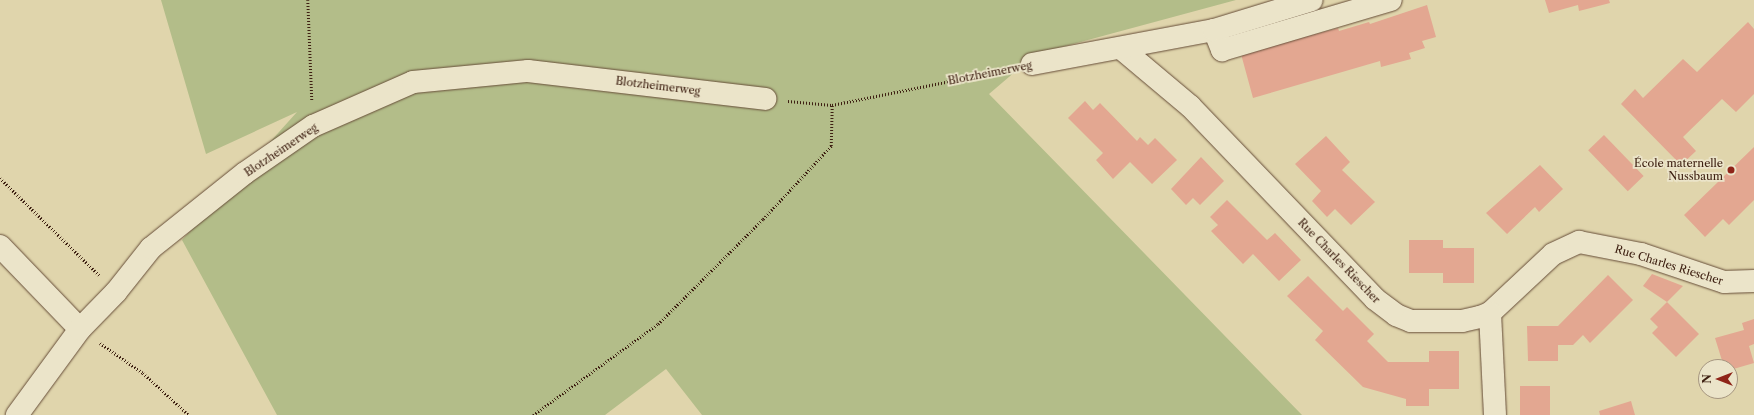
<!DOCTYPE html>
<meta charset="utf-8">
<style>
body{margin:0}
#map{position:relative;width:1754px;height:415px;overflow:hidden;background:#e0d5ac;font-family:"Libre Caslon Text",serif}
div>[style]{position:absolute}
.green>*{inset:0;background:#b3bd89}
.building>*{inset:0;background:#e3a791;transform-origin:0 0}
.path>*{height:2.5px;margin-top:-1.25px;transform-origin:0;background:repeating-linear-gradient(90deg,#3e2012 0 1px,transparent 0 3px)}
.roads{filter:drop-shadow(0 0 1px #664d38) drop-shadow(0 0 1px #664d38)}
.minor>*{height:22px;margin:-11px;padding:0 11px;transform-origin:11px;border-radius:11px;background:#ebe4c9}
.dots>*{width:11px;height:11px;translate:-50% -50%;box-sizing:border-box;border:2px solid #ebe4c9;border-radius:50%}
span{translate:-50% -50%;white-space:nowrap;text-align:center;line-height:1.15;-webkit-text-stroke:3.5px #ebe4c9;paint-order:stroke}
.street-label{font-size:11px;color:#3e2012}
.poi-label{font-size:11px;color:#3e2012}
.right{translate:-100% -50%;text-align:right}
.north{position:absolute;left:1698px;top:359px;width:40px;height:40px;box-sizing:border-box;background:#ebe4c9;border:1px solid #a69680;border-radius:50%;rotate:270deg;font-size:11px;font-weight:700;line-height:16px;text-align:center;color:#3e2012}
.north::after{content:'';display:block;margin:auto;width:14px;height:18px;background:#8f2418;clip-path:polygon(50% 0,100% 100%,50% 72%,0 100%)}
</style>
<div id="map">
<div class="green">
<i style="clip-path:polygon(161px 0,1236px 0,1036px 54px,989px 94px,1302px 415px,702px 415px,666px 369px,605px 415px,277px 415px,182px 240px,297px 112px,206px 154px)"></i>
</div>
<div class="building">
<i style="clip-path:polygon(1545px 0,1609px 0,1610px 3px,1579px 11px,1578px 5px,1549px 13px)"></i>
<i style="clip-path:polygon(1427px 5px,1436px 37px,1422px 41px,1425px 48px,1409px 53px,1411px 59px,1381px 67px,1380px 61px,1253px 98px,1241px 54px,1338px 28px,1339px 31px,1369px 22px,1370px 24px)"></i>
<i style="clip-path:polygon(1748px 22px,1754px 29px,1754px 94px,1736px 112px,1722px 99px,1683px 137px,1696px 151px,1681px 165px,1621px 104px,1635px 89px,1643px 98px,1683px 59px,1697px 72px)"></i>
<i style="clip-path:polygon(1085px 101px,1093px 110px,1100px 103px,1137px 141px,1140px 137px,1148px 145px,1155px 138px,1177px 160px,1152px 184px,1130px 162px,1113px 179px,1096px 160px,1103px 153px,1068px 118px)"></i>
<i style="left:1604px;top:135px;width:57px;height:22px;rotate:46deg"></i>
<i style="clip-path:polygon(1326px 136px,1350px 162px,1342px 170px,1375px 202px,1351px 225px,1335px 209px,1327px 217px,1312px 201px,1321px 191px,1295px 164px)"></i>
<i style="clip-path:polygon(1754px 147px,1754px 200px,1729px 225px,1723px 219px,1705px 237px,1684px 215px)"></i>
<i style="clip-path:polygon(1201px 157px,1224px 181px,1200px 205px,1193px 198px,1186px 205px,1171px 189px)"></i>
<i style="clip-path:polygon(1540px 165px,1563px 189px,1539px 212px,1535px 207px,1507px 234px,1486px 213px)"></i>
<i style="clip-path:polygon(1227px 200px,1267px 240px,1275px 233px,1301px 260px,1279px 281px,1253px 254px,1243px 264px,1211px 231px,1218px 225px,1210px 217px)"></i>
<i style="clip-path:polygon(1409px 240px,1443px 240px,1443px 248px,1474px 248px,1474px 283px,1443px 283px,1443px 273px,1409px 273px)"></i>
<i style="clip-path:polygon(1652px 274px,1683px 286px,1667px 302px,1643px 286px)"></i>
<i style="clip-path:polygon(1608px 275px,1633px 300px,1590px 343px,1583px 335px,1573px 345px,1558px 345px,1558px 361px,1528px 361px,1527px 326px,1558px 326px)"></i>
<i style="clip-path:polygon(1308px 276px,1343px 311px,1347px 307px,1374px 334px,1367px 341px,1388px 362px,1429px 362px,1429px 351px,1459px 351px,1459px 389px,1429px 389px,1429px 406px,1406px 406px,1406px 399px,1363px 387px,1315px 340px,1323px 331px,1287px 296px)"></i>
<i style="clip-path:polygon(1667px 302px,1699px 334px,1676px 357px,1652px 333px,1658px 327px,1650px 319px)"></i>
<i style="clip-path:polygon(1754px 319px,1754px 344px,1749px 346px,1754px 363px,1730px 370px,1730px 367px,1724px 367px,1715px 338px,1744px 330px,1742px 323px)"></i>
<i style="left:1520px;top:386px;width:30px;height:29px"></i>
<i style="clip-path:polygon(1719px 391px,1732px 391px,1720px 395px)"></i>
<i style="clip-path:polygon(1631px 401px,1635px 415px,1600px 415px,1599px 411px)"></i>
</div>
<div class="path">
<i style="left:308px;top:0;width:101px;rotate:87.7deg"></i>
<i style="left:788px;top:101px;width:44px;rotate:5.2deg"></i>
<i style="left:832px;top:105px;width:181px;rotate:-11.5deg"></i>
<i style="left:0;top:178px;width:139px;rotate:44.4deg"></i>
<i style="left:100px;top:343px;width:52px;rotate:34.9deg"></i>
<i style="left:143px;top:373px;width:62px;rotate:42.4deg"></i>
<i style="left:533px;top:415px;width:155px;rotate:-36.1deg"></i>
<i style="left:658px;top:324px;width:148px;rotate:-45deg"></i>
<i style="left:763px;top:219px;width:100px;rotate:-47deg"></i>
<i style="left:831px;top:146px;width:41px;rotate:-88.6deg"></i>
</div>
<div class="roads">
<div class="minor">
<i style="left:1214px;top:30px;width:22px;rotate:68deg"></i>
<i style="left:1222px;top:50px;width:176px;rotate:-16.5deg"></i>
<i style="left:1122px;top:49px;width:89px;rotate:40deg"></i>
<i style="left:1190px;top:106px;width:267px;rotate:46.2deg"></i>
<i style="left:1375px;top:299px;width:26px;rotate:37deg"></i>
<i style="left:1396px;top:315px;width:16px;rotate:22deg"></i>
<i style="left:1411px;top:321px;width:51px"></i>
<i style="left:1462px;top:321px;width:18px;rotate:-13deg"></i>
<i style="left:1480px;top:317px;width:11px;rotate:-22deg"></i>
<i style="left:1490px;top:313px;width:86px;rotate:-43.1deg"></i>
<i style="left:1553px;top:254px;width:29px;rotate:-25deg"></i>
<i style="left:1579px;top:242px;width:63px;rotate:11deg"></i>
<i style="left:1641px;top:254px;width:88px;rotate:18.6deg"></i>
<i style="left:1724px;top:282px;width:30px;rotate:-2deg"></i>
<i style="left:1032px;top:64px;width:185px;rotate:-10.6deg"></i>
<i style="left:1214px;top:30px;width:102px;rotate:-17deg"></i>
<i style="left:0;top:246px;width:115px;rotate:46.1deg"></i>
<i style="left:80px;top:329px;width:107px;rotate:126.2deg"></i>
<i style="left:1490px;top:313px;width:102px;rotate:87.2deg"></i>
<i style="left:80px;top:329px;width:52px;rotate:-45.8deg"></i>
<i style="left:116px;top:292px;width:56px;rotate:-51.5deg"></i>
<i style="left:151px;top:248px;width:120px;rotate:-38.6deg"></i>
<i style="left:245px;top:173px;width:83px;rotate:-34.7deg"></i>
<i style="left:313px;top:126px;width:109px;rotate:-23.7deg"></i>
<i style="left:413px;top:82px;width:116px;rotate:-5.5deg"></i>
<i style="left:528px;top:71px;width:239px;rotate:6.7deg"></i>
</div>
</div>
<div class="dots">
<i style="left:1731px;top:170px;background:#8f2418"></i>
</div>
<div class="street-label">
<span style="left:990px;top:73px;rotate:-11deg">Blotzheimerweg</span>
<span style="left:658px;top:86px;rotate:7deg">Blotzheimerweg</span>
<span style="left:281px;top:150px;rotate:-34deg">Blotzheimerweg</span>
<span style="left:1339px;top:261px;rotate:46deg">Rue Charles Riescher</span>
<span style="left:1669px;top:265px;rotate:17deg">Rue Charles Riescher</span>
</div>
<div class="poi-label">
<span class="right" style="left:1723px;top:170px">École maternelle<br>Nussbaum</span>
</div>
<div class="north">N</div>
</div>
